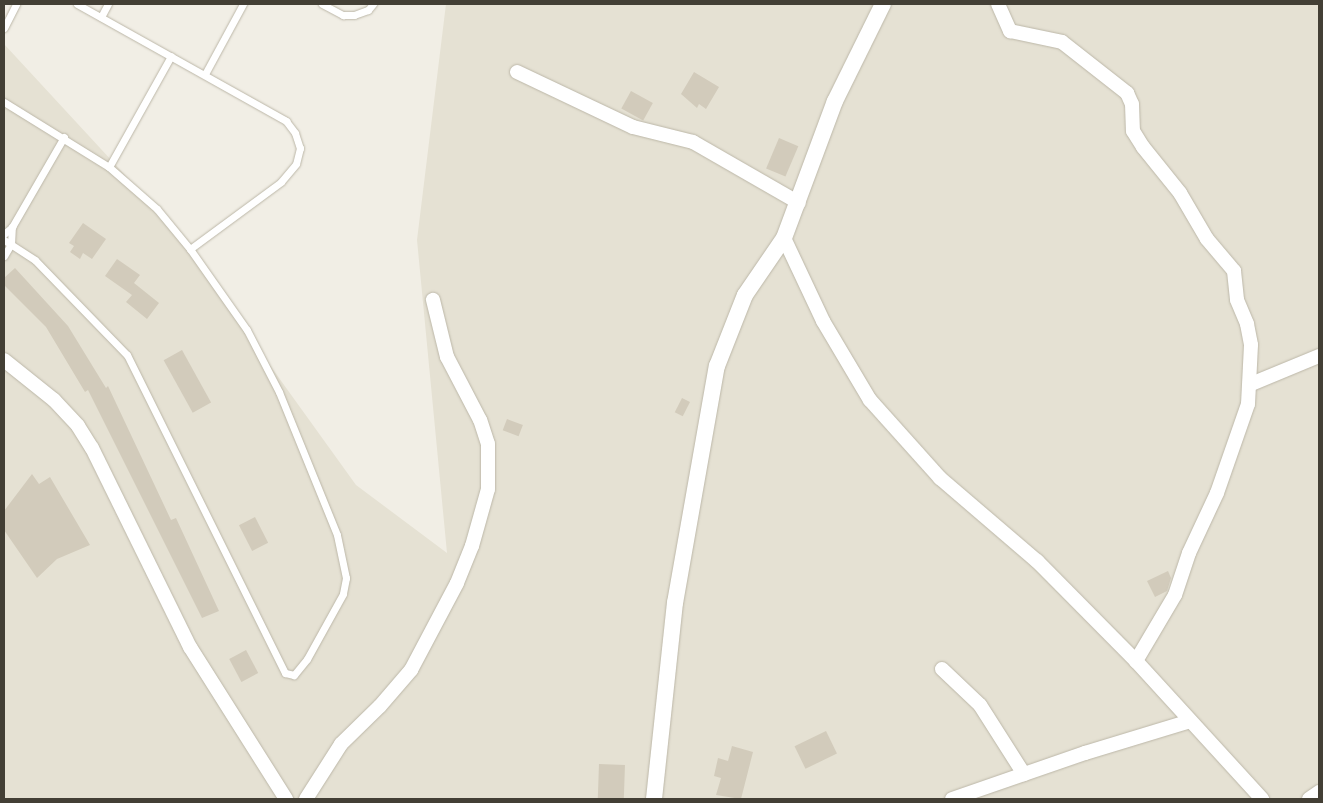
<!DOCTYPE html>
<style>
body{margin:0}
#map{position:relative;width:1323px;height:803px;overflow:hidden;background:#f1eee5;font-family:Lato,sans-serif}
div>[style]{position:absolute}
.residential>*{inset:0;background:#e5e1d3}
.building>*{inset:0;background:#d2cbbb;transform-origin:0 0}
.roads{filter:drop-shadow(0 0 1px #bcb7a8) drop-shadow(0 0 1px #bcb7a8)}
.service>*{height:7px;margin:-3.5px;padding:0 3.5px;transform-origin:3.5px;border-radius:3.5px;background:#fff}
.minor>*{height:14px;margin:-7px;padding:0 7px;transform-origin:7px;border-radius:7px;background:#fff}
.tertiary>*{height:16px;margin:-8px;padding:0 8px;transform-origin:8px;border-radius:8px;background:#fff}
span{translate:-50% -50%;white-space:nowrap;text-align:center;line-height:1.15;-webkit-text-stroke:4px #fff;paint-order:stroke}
.frame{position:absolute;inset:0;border:5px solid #433f35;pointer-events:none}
</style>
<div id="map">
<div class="residential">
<i style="clip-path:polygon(446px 4px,1319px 4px,1319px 799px,4px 799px,4px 44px,161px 214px,356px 485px,447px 553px,417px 240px)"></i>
</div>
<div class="building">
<i style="clip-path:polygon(694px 72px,719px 87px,706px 109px,699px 104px,697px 108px,681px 94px)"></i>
<i style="left:631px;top:91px;width:25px;height:20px;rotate:29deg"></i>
<i style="left:779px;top:138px;width:21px;height:33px;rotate:23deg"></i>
<i style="clip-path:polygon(83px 223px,106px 239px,92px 259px,83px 253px,80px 259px,70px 252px,74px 246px,69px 243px)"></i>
<i style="clip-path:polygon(117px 259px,140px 275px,134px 283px,159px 303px,147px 319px,126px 302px,132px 295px,105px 276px)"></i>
<i style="clip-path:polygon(15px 268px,68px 326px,106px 388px,108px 386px,171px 520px,176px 518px,219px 611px,202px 618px,88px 390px,85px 392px,46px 327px,4px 285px,4px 278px)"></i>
<i style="left:182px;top:350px;width:60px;height:21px;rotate:61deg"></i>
<i style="left:682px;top:398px;width:9px;height:16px;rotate:27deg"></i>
<i style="left:507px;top:419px;width:17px;height:12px;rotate:21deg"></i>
<i style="clip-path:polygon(32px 474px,39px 484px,50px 477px,90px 545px,57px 559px,37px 578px,4px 530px,4px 511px)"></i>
<i style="left:255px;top:517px;width:29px;height:18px;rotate:63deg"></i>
<i style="clip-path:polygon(1168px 571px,1171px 578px,1167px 591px,1155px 597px,1147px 581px)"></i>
<i style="left:246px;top:650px;width:26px;height:19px;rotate:62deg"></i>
<i style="left:826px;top:731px;width:25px;height:35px;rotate:64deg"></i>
<i style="clip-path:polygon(732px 746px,753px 752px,741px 799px,716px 795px,721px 778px,714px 776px,718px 758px,728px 761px)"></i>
<i style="left:599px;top:764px;width:26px;height:35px;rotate:2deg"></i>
</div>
<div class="roads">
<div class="service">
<i style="left:77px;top:4px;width:240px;rotate:29.2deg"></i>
<i style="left:286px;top:121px;width:15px;rotate:53deg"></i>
<i style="left:295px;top:133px;width:16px;rotate:72deg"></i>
<i style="left:300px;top:148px;width:16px;rotate:104deg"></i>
<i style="left:296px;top:164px;width:23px;rotate:130deg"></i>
<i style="left:281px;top:182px;width:113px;rotate:143.6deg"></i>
<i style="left:322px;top:4px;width:24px;rotate:28deg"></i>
<i style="left:343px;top:15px;width:11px"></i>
<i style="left:354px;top:15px;width:15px;rotate:-20deg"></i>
<i style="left:368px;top:10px;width:8px;rotate:-50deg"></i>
<i style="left:101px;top:17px;width:15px;rotate:-62deg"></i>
<i style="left:4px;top:28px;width:27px;rotate:-63deg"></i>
<i style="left:205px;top:74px;width:80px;rotate:-61.5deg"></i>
<i style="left:4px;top:102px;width:123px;rotate:31.8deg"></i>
<i style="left:109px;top:167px;width:64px;rotate:41.2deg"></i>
<i style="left:157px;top:209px;width:52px;rotate:50.5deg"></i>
<i style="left:190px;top:249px;width:99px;rotate:54.9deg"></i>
<i style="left:247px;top:330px;width:70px;rotate:62.7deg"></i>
<i style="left:279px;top:392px;width:154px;rotate:67.9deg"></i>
<i style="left:337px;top:535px;width:44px;rotate:78.2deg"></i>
<i style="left:346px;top:578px;width:16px;rotate:101deg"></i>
<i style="left:343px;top:594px;width:74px;rotate:119deg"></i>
<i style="left:307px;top:659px;width:21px;rotate:129deg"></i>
<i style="left:294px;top:675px;width:9px;rotate:-167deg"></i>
<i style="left:285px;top:673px;width:355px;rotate:-116.4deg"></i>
<i style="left:127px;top:355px;width:132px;rotate:-134.1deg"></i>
<i style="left:35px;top:260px;width:37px;rotate:-147deg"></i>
<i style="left:109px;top:167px;width:127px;rotate:-60.8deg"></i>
<i style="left:4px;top:234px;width:11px;rotate:-41deg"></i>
<i style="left:12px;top:227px;width:104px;rotate:-60deg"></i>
<i style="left:4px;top:256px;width:14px;rotate:-60deg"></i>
<i style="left:11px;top:244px;width:17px;rotate:-87deg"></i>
</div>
<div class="minor">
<i style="left:998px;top:4px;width:30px;rotate:66deg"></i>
<i style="left:1010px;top:31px;width:53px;rotate:11.9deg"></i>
<i style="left:1062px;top:42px;width:83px;rotate:38.1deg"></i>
<i style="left:1127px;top:93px;width:12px;rotate:66deg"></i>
<i style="left:1132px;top:104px;width:27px;rotate:88deg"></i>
<i style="left:1133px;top:131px;width:19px;rotate:58deg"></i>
<i style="left:1143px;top:147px;width:59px;rotate:51.2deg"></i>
<i style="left:1180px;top:193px;width:53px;rotate:59.6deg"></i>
<i style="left:1207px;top:239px;width:42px;rotate:49.8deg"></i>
<i style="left:1234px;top:271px;width:29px;rotate:84deg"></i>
<i style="left:1237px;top:300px;width:26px;rotate:67deg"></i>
<i style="left:1247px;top:324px;width:21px;rotate:79deg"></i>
<i style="left:1251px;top:345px;width:59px;rotate:92.9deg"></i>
<i style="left:1248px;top:404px;width:94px;rotate:109.2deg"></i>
<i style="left:1217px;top:493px;width:66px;rotate:115deg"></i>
<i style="left:1189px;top:553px;width:44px;rotate:108.4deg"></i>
<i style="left:1175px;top:595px;width:77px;rotate:120.6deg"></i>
<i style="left:517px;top:72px;width:128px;rotate:25.4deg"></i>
<i style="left:633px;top:127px;width:62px;rotate:14deg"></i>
<i style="left:693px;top:142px;width:122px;rotate:29.9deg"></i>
<i style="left:784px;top:238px;width:92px;rotate:64.8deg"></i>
<i style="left:823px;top:321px;width:92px;rotate:59.3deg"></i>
<i style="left:870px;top:400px;width:105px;rotate:48.1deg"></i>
<i style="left:940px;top:478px;width:128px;rotate:40.6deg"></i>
<i style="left:1037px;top:561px;width:141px;rotate:45.3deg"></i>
<i style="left:1136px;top:661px;width:187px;rotate:47.6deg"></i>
<i style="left:4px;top:360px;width:64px;rotate:38.7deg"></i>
<i style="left:54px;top:400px;width:35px;rotate:47deg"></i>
<i style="left:78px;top:426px;width:26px;rotate:58deg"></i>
<i style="left:92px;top:448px;width:222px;rotate:63.8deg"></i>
<i style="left:190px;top:647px;width:180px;rotate:57.7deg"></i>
<i style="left:1251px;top:384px;width:74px;rotate:-22.4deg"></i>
<i style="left:942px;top:669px;width:52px;rotate:43.5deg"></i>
<i style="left:980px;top:705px;width:82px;rotate:57.5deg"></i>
<i style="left:306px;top:799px;width:65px;rotate:-57.5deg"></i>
<i style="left:341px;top:744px;width:54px;rotate:-44.3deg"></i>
<i style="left:380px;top:706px;width:48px;rotate:-49.3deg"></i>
<i style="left:411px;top:670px;width:98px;rotate:-62.1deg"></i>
<i style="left:457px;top:583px;width:40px;rotate:-68deg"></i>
<i style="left:472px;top:546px;width:59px;rotate:-74.3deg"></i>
<i style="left:488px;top:489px;width:45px;rotate:-90deg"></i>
<i style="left:488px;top:444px;width:25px;rotate:-108deg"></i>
<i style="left:480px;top:420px;width:71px;rotate:-117.6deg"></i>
<i style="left:447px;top:357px;width:59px;rotate:-103.8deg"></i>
<i style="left:952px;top:799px;width:141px;rotate:-19.1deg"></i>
<i style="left:1085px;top:753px;width:110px;rotate:-16.9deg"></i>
<i style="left:1309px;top:799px;width:12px;rotate:-35deg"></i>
</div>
<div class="tertiary">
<i style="left:654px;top:799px;width:197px;rotate:-83.9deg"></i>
<i style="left:675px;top:603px;width:241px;rotate:-80deg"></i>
<i style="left:717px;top:366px;width:76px;rotate:-68.5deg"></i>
<i style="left:745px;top:295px;width:69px;rotate:-55.6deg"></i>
<i style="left:784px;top:238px;width:146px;rotate:-69.6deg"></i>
<i style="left:835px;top:101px;width:108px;rotate:-63.7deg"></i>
</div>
</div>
<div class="frame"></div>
</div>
